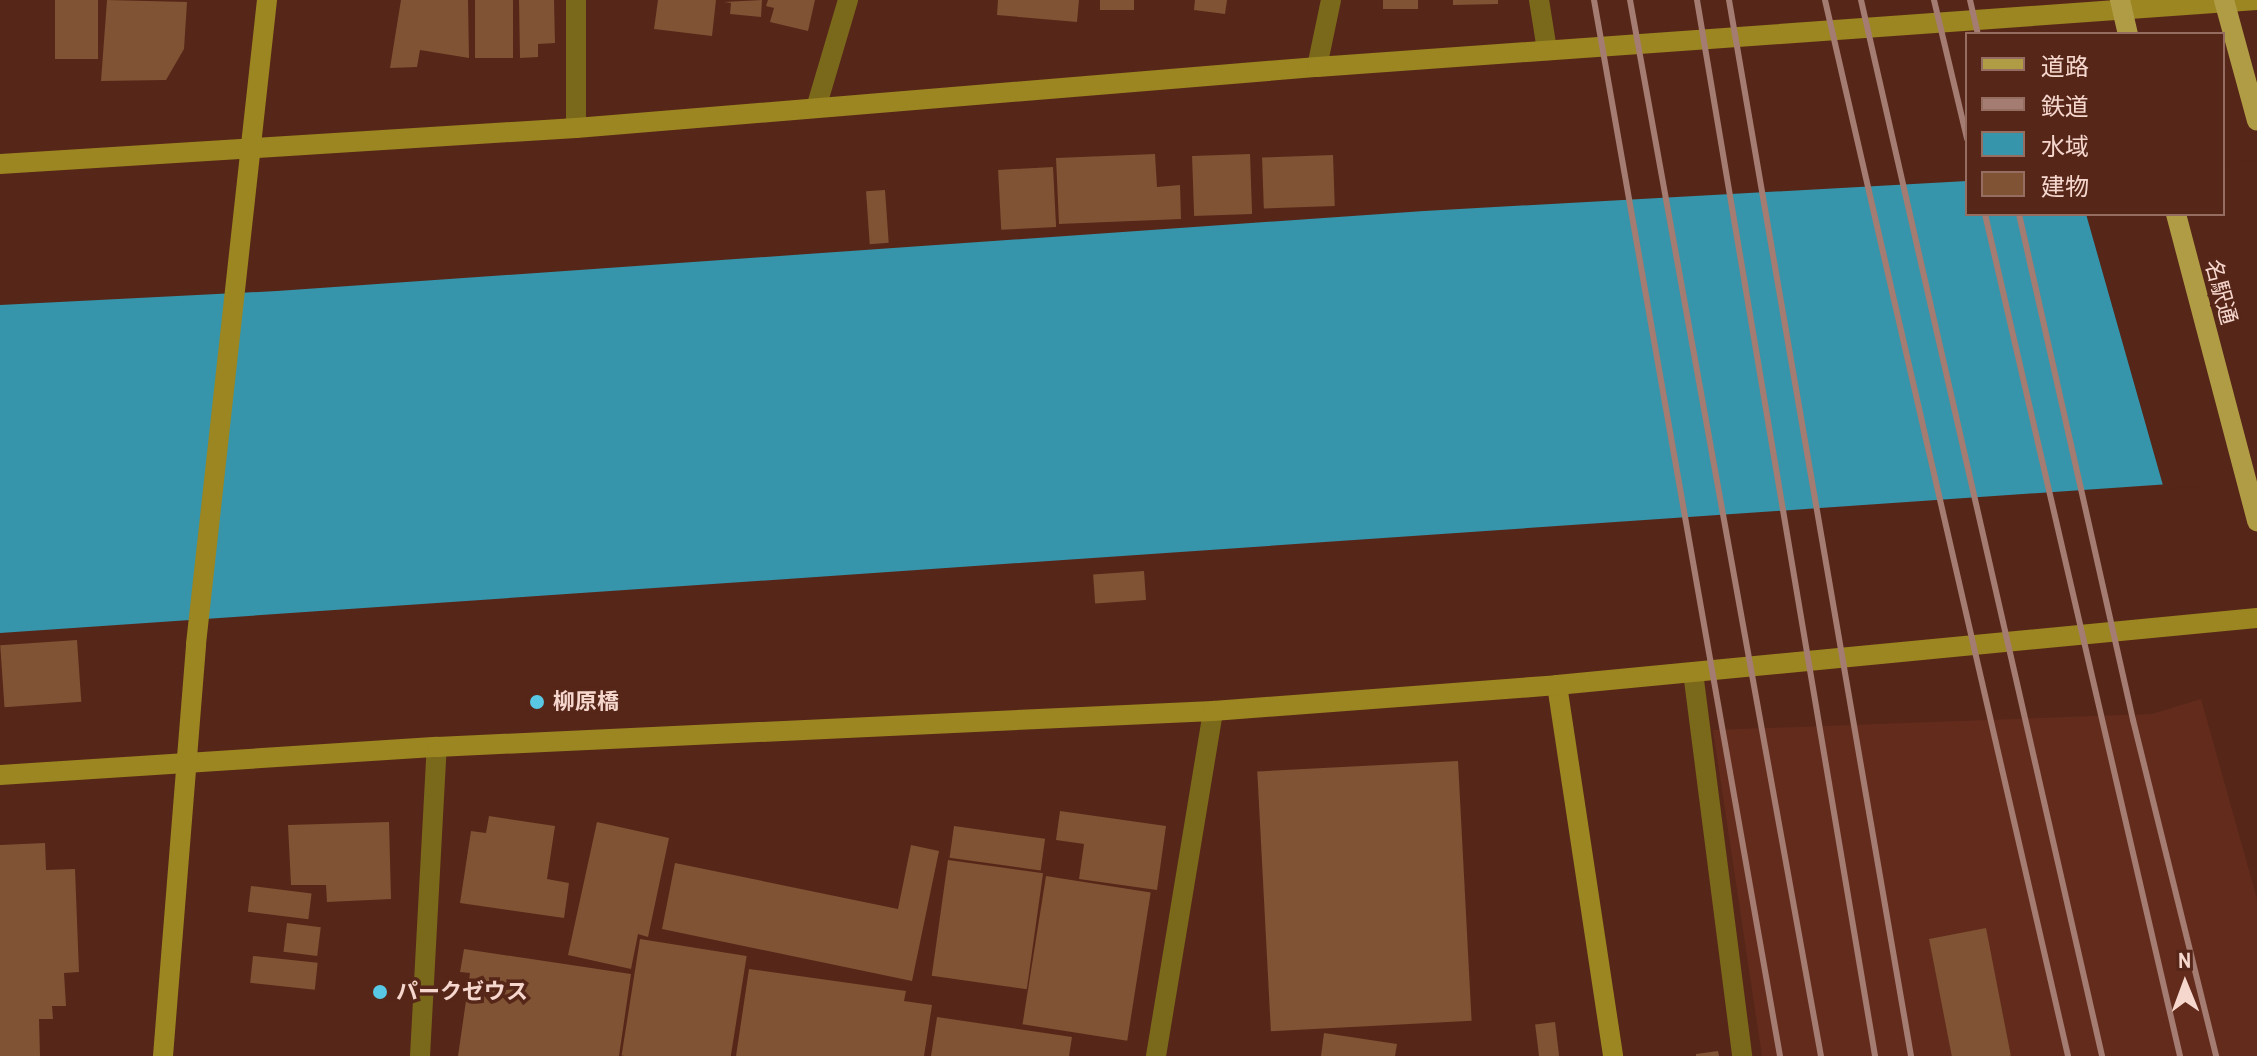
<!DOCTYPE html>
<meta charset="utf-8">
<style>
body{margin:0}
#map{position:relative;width:2257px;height:1056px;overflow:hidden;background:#562619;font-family:"Archivo Narrow","Noto Sans JP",sans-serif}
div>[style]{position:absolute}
.built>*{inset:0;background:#632b1c}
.water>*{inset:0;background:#3694ab}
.pier>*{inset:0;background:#562619}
.building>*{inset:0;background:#7f5333;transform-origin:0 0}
.street>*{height:20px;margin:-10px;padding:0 10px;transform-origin:10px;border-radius:10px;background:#7a691b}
.secondary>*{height:20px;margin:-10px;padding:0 10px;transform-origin:10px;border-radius:10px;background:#9b8621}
.primary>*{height:20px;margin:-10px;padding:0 10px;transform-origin:10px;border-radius:10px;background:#b09c45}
.rail>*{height:6px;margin:-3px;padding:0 3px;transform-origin:3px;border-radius:3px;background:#a47c71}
.dots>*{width:22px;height:22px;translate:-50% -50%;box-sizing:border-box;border:4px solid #562619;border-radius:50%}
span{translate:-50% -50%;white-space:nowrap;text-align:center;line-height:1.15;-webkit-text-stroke:7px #562619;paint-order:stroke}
.street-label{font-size:22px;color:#f6d7ce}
.poi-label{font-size:22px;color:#f6d7ce;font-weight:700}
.left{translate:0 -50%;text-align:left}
.legend{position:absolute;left:1965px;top:32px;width:260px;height:184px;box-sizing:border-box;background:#562619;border:2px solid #966d61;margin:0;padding:10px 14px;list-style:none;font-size:24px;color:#f6d7ce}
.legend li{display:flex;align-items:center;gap:16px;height:40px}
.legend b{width:40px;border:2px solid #966d61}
.north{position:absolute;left:2145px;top:944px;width:80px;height:80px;-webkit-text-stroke:6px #562619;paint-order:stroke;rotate:359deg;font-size:22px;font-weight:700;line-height:32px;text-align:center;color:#f6d7ce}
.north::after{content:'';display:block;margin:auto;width:28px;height:36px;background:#f6d7ce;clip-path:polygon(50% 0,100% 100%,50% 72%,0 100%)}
</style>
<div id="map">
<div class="built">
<i style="clip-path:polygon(2201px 699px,2257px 899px,2257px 1056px,1762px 1056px,1713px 730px,2152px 714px)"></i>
</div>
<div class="water">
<i style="clip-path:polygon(1967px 181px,1967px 214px,2223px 214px,2257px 478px,0 633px,0 305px,277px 291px,1424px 211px)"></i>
</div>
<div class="pier">
<i style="clip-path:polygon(2257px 161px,2257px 482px,2164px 489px,2086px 214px,2223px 214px,2223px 163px)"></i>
</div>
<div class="building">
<i style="left:55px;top:0;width:43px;height:59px"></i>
<i style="clip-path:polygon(107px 0,187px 2px,184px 49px,166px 80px,101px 81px)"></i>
<i style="clip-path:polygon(401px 0,468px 0,469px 58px,420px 50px,417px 67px,390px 68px)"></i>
<i style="left:475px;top:0;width:38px;height:58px"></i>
<i style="clip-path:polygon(519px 0,554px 0,555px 43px,538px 44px,538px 57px,520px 58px)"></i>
<i style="clip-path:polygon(658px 0,716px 0,712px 36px,654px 29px)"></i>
<i style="clip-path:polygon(762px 0,761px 17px,730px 14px,731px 3px,724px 2px)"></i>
<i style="clip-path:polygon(768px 0,815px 0,808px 31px,770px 22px,774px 8px,766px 6px)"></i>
<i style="clip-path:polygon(998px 0,1079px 0,1077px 22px,997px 15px)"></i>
<i style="left:1100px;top:0;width:34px;height:10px"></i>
<i style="clip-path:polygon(1195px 0,1227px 0,1225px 14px,1194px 10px)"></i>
<i style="left:1383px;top:0;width:35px;height:9px"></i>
<i style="clip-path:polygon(1453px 0,1498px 0,1498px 4px,1453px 5px)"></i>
<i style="clip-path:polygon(1155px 154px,1157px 187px,1180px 185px,1181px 219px,1059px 224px,1056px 158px)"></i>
<i style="left:1250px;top:154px;width:60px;height:58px;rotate:88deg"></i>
<i style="left:1333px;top:155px;width:51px;height:71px;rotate:88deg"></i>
<i style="left:1053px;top:167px;width:60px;height:55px;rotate:87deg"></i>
<i style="left:885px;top:190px;width:53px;height:19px;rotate:86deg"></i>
<i style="left:1144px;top:571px;width:29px;height:51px;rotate:86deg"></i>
<i style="left:77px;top:640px;width:62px;height:77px;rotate:86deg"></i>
<i style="left:1458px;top:761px;width:260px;height:201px;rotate:87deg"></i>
<i style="clip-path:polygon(1060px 811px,1166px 826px,1157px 890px,1079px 879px,1084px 844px,1056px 840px)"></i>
<i style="clip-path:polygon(489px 816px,555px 826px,547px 879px,569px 883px,564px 918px,460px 903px,471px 831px,486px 833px)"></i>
<i style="clip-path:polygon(389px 822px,391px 899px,327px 902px,326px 885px,291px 885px,288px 825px)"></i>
<i style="clip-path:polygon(597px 822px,669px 838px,648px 937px,638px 934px,631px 969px,568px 955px)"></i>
<i style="left:954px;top:826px;width:92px;height:32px;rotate:8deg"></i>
<i style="clip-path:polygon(45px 843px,46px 870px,75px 869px,79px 972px,64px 973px,66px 1006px,52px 1006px,53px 1019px,39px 1019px,40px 1056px,0 1056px,0 845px)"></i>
<i style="clip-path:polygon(911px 845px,939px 851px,912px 981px,662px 929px,675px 863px,898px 909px)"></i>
<i style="left:948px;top:860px;width:96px;height:117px;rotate:8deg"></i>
<i style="left:1046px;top:876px;width:106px;height:150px;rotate:9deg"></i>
<i style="left:251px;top:886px;width:61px;height:26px;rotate:7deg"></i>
<i style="left:287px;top:923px;width:34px;height:29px;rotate:7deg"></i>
<i style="left:1986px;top:928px;width:130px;height:58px;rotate:79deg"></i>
<i style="left:640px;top:939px;width:108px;height:118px;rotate:9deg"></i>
<i style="clip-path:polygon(464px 949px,631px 974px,619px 1056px,458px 1056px,470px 973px,460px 972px)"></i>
<i style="left:253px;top:956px;width:65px;height:27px;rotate:6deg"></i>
<i style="clip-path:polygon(749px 969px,906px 991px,904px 1001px,932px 1005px,924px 1056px,736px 1056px)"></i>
<i style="clip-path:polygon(937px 1017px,1072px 1037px,1069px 1056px,931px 1056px)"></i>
<i style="left:1555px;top:1022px;width:34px;height:20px;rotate:83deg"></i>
<i style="clip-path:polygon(1324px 1033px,1397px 1044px,1395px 1056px,1321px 1056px)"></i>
<i style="clip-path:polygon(1718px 1051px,1719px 1056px,1696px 1056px,1696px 1054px)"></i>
</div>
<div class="street">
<i style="left:1539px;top:0;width:51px;rotate:80.9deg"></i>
<i style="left:1317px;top:67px;width:68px;rotate:-78.2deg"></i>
<i style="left:816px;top:108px;width:113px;rotate:-73.5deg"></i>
<i style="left:576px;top:128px;width:128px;rotate:-90deg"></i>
<i style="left:1693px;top:672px;width:387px;rotate:82.7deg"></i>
<i style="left:420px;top:1056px;width:309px;rotate:-86.9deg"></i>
<i style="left:1156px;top:1056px;width:350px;rotate:-80.6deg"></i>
</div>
<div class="secondary">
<i style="left:0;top:164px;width:577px;rotate:-3.58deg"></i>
<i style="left:576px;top:128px;width:744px;rotate:-4.71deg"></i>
<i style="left:1317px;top:67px;width:942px;rotate:-4.08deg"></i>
<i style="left:1557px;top:685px;width:375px;rotate:81.4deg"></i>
<i style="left:0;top:775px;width:438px;rotate:-3.7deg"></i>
<i style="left:437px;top:747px;width:777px;rotate:-2.66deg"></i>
<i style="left:1213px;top:711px;width:345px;rotate:-4.3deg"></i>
<i style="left:1557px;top:685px;width:703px;rotate:-5.47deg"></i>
<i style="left:163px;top:1056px;width:413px;rotate:-85.4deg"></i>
<i style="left:196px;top:644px;width:648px;rotate:-83.71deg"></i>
</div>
<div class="primary">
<i style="left:2120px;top:0;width:35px;rotate:77deg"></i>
<i style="left:2224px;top:0;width:125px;rotate:74.7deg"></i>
<i style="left:2176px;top:214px;width:318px;rotate:75.2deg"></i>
</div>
<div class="rail">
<i style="left:1594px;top:0;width:1072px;rotate:80.01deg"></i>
<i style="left:1630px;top:0;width:1073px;rotate:79.75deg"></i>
<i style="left:1697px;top:0;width:1071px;rotate:80.43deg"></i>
<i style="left:1729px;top:0;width:1072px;rotate:80.22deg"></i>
<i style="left:1825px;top:0;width:1084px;rotate:77.04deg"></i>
<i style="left:1861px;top:0;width:1083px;rotate:77.14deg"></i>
<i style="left:1934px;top:0;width:143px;rotate:76.6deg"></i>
<i style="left:1970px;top:0;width:35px;rotate:77deg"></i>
<i style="left:1985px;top:214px;width:864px;rotate:76.96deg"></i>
<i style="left:2019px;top:214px;width:519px;rotate:77.3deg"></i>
<i style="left:2133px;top:720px;width:346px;rotate:76.1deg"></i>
</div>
<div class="dots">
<i style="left:537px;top:702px;background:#59c8e4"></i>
<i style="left:380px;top:992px;background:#59c8e4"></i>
</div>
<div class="street-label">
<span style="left:2221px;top:292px;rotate:75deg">名駅通</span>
</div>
<div class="poi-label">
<span class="left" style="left:553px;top:702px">柳原橋</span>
<span class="left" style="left:396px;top:992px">パークゼウス</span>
</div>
<ul class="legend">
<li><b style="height:10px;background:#b09c45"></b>道路</li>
<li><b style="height:10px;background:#a47c71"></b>鉄道</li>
<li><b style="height:22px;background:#3694ab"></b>水域</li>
<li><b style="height:22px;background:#7f5333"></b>建物</li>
</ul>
<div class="north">N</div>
</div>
